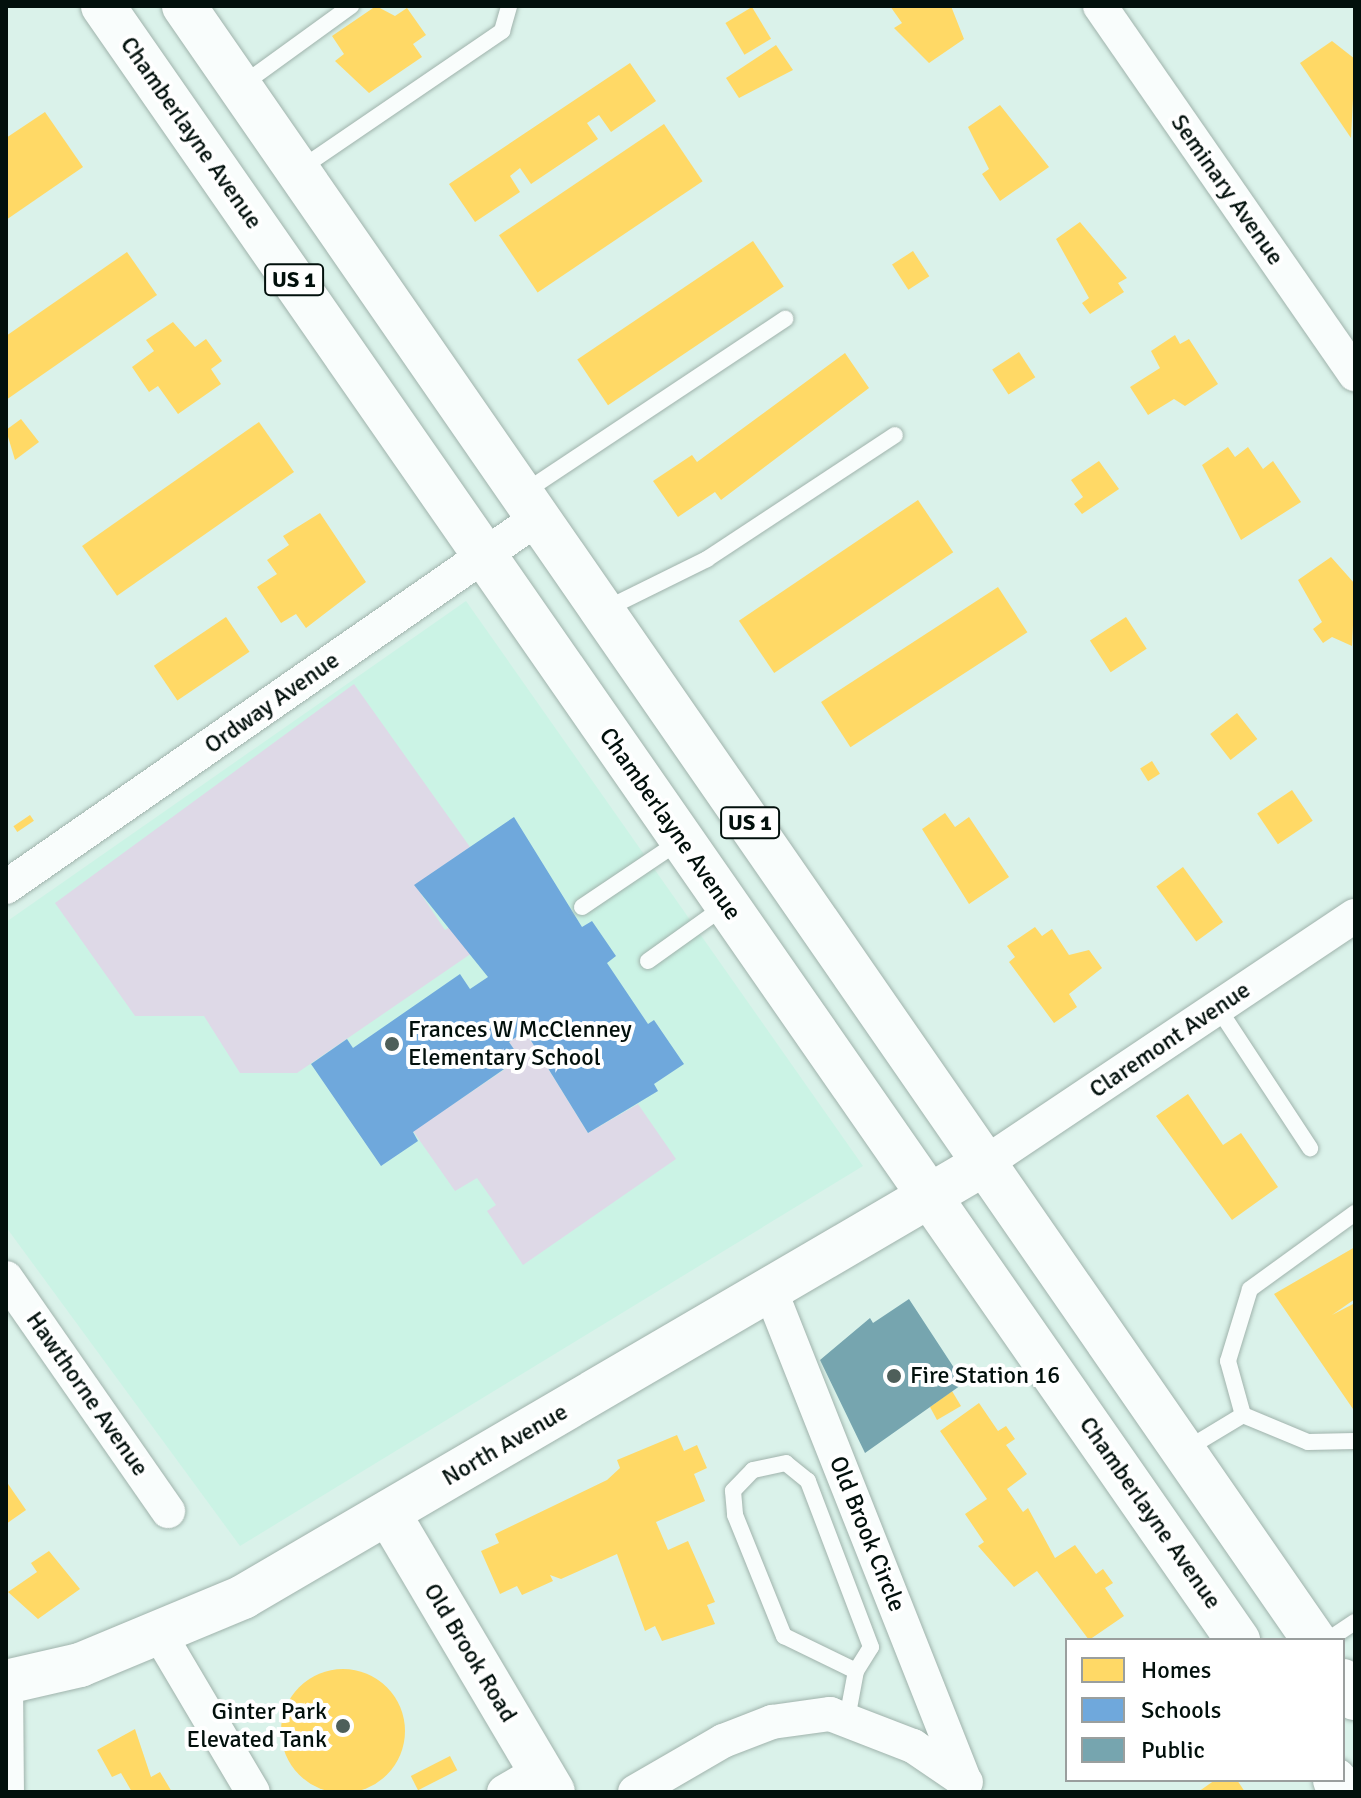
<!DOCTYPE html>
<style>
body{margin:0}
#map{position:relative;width:1361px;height:1798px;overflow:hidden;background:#daf2ea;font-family:Signika,sans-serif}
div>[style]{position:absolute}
.built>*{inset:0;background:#cbf3e5}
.green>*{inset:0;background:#ded9e7}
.homes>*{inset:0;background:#ffd966;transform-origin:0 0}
.round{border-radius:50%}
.schools>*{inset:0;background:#6fa8dc}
.public>*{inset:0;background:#76a5af}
.roads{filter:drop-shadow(0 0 2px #a0b3ac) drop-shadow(0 0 2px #a0b3ac)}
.lane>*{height:16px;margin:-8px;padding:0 8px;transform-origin:8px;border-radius:8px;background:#f9fdfc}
.street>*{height:34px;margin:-17px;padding:0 17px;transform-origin:17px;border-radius:17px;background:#f9fdfc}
.secondary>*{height:44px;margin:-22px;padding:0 22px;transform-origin:22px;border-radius:22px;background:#f9fdfc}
.primary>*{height:44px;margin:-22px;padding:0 22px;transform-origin:22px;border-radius:22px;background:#f9fdfc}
.dots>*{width:22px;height:22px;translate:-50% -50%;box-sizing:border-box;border:4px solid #fff;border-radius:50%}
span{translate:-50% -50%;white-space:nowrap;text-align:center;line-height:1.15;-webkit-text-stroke:8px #fff;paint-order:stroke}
.shield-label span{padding:2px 6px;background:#fff;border:2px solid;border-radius:6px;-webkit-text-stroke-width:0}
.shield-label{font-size:22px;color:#02100c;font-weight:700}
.street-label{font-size:24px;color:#02100c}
.poi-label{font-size:24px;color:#02100c}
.left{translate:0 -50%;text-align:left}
.right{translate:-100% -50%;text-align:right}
.frame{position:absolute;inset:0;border:8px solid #02100c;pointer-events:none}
.legend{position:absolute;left:1065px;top:1638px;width:280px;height:144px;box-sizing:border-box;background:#fff;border:2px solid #9a9f9e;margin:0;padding:10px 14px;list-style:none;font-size:24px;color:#02100c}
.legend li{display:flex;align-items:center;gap:16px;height:40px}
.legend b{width:40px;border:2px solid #9a9f9e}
</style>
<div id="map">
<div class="built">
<i style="clip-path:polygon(466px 601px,863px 1166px,240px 1546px,6px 1227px,6px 922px)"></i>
</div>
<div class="green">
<i style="clip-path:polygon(354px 684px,470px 847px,415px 885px,445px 930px,453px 925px,472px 953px,297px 1073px,240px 1073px,204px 1016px,135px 1016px,55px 903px)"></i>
<i style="clip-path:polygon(525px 1031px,588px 1133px,638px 1104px,676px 1159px,523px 1265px,487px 1211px,496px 1205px,477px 1178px,455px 1191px,413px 1131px,520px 1059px,509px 1042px)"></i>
</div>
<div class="homes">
<i style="clip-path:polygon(376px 6px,395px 16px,407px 8px,426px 35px,413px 44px,422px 57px,369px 93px,335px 61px,344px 54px,332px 36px)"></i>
<i style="clip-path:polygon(890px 6px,951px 6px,964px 39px,929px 63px,894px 28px,902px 23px)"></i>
<i style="left:752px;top:7px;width:37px;height:31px;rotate:59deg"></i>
<i style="clip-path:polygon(1332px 41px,1355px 59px,1351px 138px,1300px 63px)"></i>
<i style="clip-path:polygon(776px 45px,793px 70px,739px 98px,726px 78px)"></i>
<i style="clip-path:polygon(630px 63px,656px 101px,611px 132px,599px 115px,587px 123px,598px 139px,531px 184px,520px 168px,510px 176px,520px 192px,475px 222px,449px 184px)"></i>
<i style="clip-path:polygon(1000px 105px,1049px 167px,1000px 201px,982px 174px,989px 169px,968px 127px)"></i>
<i style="clip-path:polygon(45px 112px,83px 167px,6px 220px,6px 138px)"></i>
<i style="left:664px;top:124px;width:69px;height:199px;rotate:56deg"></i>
<i style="clip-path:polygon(1080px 222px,1127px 278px,1118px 283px,1124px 292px,1090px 314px,1082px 303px,1089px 298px,1056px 239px)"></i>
<i style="left:753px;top:241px;width:55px;height:212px;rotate:56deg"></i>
<i style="left:913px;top:251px;width:30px;height:25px;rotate:57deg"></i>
<i style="clip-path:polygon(127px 252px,157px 295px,6px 400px,6px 336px)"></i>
<i style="clip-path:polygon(173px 322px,195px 347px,206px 339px,222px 361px,211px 369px,221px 384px,178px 414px,158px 386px,149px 392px,132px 367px,154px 351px,146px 340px)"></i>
<i style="clip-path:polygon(1175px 335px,1180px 344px,1189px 339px,1218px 384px,1185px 406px,1174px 399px,1148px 415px,1130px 387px,1160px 368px,1151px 351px)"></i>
<i style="left:1019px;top:352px;width:30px;height:32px;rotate:57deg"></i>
<i style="clip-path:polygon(845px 353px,869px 388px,721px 500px,715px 492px,678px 517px,653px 481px,692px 455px,697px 462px)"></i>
<i style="clip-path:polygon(21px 419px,39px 442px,15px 460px,6px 430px)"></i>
<i style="left:259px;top:422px;width:61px;height:216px;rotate:55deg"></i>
<i style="clip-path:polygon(1228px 447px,1235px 457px,1248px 447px,1263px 469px,1273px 461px,1301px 502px,1241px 540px,1202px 465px)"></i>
<i style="clip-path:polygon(1099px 461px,1119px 489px,1082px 514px,1074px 504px,1083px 497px,1071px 480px)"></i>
<i style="left:918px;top:500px;width:63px;height:216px;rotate:56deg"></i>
<i style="clip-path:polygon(320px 513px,366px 582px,306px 628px,296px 614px,281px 623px,257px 587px,277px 574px,267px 560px,289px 545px,283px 536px)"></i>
<i style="clip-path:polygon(1331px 557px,1355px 584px,1352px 646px,1332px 637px,1323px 643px,1313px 629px,1322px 622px,1298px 580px)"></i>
<i style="left:998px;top:587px;width:54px;height:211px;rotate:57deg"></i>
<i style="left:226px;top:617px;width:42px;height:87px;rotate:56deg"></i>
<i style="left:1126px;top:617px;width:38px;height:43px;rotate:57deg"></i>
<i style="left:1237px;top:713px;width:33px;height:34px;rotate:52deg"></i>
<i style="left:1152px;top:761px;width:15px;height:14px;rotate:58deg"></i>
<i style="left:1292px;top:790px;width:37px;height:42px;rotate:56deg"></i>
<i style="clip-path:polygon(945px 813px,955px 827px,969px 817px,1009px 877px,969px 904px,922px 829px)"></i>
<i style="left:30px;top:815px;width:7px;height:20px;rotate:56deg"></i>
<i style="left:1183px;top:867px;width:68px;height:33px;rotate:54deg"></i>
<i style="clip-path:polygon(1035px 927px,1042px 936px,1052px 929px,1069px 955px,1089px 950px,1102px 968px,1069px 994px,1077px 1007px,1054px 1023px,1009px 962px,1015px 957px,1007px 946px)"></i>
<i style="clip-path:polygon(1188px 1094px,1223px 1145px,1241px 1133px,1278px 1187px,1232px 1220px,1156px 1116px)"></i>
<i style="clip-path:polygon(1355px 1247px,1355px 1299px,1332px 1315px,1355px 1303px,1353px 1409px,1274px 1294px)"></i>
<i style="clip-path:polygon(952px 1391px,961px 1406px,937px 1420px,930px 1407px)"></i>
<i style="clip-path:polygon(979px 1403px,998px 1431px,1006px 1426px,1015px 1439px,1006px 1445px,1027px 1474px,1007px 1489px,1023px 1512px,1028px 1508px,1055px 1558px,1075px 1545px,1096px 1574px,1103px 1569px,1113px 1583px,1105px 1588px,1124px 1616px,1089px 1640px,1037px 1571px,1014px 1587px,978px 1546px,984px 1542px,965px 1514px,987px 1499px,940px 1431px)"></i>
<i style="clip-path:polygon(677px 1435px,684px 1451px,697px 1445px,707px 1468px,694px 1474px,705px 1501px,656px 1522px,668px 1550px,688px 1541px,715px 1602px,707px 1605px,715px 1624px,662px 1641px,655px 1626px,645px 1631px,617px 1554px,561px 1579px,550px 1575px,553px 1581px,522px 1595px,517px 1586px,500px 1594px,481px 1551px,499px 1543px,495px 1534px,607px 1480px,620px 1468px,617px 1460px)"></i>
<i style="clip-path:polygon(6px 1481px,26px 1510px,6px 1524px)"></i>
<i style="clip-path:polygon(49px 1551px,80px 1589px,38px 1619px,8px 1592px,37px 1572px,31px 1563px)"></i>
<i class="round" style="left:281px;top:1669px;width:124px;height:124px"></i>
<i style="clip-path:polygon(135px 1729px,151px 1777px,160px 1772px,172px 1792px,132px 1792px,121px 1773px,112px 1777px,97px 1750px)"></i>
<i style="left:450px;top:1756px;width:16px;height:44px;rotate:63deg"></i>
<i style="clip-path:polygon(1215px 1780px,1237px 1780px,1245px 1792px,1198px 1792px)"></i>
</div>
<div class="schools">
<i style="clip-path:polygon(514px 817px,582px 927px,592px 921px,616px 956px,607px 963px,648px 1024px,654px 1020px,684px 1064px,654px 1084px,658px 1091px,588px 1133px,525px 1031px,509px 1042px,520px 1058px,413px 1132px,418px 1141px,381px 1166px,311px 1064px,347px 1039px,353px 1048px,460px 974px,470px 989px,488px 977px,414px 885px)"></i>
</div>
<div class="public">
<i style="clip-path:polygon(909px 1299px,964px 1383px,865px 1453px,820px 1360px,870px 1318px,873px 1323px)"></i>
</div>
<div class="roads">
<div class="lane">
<i style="left:242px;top:85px;width:135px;rotate:-35.9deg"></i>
<i style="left:300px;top:169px;width:245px;rotate:-34.3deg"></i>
<i style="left:502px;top:31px;width:26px;rotate:-74deg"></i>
<i style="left:523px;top:493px;width:315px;rotate:-33.6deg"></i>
<i style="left:604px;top:610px;width:115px;rotate:-26.3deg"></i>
<i style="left:707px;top:559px;width:225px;rotate:-33.4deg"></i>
<i style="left:582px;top:907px;width:118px;rotate:-34deg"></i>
<i style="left:648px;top:961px;width:95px;rotate:-35.5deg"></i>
<i style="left:1218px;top:1008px;width:168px;rotate:56.7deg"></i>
<i style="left:1243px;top:1415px;width:56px;rotate:-105.5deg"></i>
<i style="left:1228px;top:1361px;width:75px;rotate:-73deg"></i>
<i style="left:1250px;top:1289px;width:130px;rotate:-35.9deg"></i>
<i style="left:1185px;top:1450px;width:68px;rotate:-31.1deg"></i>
<i style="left:1243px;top:1415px;width:70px;rotate:22.6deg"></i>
<i style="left:1308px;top:1442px;width:47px;rotate:-1.2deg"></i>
<i style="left:1328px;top:1640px;width:32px;rotate:-34deg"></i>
<i style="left:15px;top:1682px;width:110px;rotate:89.5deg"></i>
<i style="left:847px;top:1719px;width:49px;rotate:-79.4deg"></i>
<i style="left:856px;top:1671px;width:28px;rotate:-58deg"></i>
<i style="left:871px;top:1647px;width:178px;rotate:-110.8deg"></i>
<i style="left:808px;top:1481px;width:28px;rotate:-141deg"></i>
<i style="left:786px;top:1463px;width:34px;rotate:168deg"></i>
<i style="left:753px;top:1470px;width:29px;rotate:134deg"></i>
<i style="left:733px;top:1491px;width:24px;rotate:85deg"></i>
<i style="left:735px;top:1515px;width:131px;rotate:68deg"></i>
<i style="left:784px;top:1636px;width:80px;rotate:25.9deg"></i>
</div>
<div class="street">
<i style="left:1100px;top:6px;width:448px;rotate:55.3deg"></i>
<i style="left:6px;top:887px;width:647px;rotate:-34.75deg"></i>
<i style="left:984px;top:1164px;width:446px;rotate:-33.8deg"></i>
<i style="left:6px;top:1278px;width:284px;rotate:55.2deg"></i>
<i style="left:771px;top:1292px;width:522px;rotate:68.4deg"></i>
<i style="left:160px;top:1635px;width:182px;rotate:59.4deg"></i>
<i style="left:504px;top:1792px;width:42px;rotate:-30.3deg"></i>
<i style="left:635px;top:1792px;width:102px;rotate:-30.1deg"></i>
<i style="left:723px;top:1741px;width:53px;rotate:-21.2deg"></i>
<i style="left:772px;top:1722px;width:59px;rotate:-7.9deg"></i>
<i style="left:830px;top:1714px;width:89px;rotate:21.1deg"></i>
<i style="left:913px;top:1746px;width:64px;rotate:34.2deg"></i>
</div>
<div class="secondary">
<i style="left:388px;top:1513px;width:324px;rotate:59.4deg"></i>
<i style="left:6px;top:1682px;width:76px;rotate:-12.9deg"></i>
<i style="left:80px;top:1665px;width:177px;rotate:-22.6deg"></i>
<i style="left:243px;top:1597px;width:858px;rotate:-30.3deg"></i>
</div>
<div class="primary">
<i style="left:103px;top:6px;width:1990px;rotate:55.22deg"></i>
<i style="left:184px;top:6px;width:1987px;rotate:55.33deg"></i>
<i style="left:1343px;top:1681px;width:21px;rotate:55deg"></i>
<i style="left:1335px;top:1780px;width:14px;rotate:56deg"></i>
</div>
</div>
<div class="dots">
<i style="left:392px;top:1044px;background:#4e5f5a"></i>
<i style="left:894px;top:1376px;background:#4e5f5a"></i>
<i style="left:343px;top:1726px;background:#4e5f5a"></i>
</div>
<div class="shield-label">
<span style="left:294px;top:280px">US 1</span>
<span style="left:750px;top:823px">US 1</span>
</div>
<div class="street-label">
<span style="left:191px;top:133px;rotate:55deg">Chamberlayne Avenue</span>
<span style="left:1227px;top:190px;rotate:55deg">Seminary Avenue</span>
<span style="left:272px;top:703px;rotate:-35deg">Ordway Avenue</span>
<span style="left:670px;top:824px;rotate:55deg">Chamberlayne Avenue</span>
<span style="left:1170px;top:1040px;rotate:-34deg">Claremont Avenue</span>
<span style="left:87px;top:1394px;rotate:55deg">Hawthorne Avenue</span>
<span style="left:505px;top:1445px;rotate:-30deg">North Avenue</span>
<span style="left:1150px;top:1513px;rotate:55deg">Chamberlayne Avenue</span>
<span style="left:867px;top:1534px;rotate:68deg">Old Brook Circle</span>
<span style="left:470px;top:1653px;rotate:59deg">Old Brook Road</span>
</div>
<div class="poi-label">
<span class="left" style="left:408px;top:1044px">Frances W McClenney<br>Elementary School</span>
<span class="left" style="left:910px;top:1376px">Fire Station 16</span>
<span class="right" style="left:327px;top:1726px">Ginter Park<br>Elevated Tank</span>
</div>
<div class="frame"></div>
<ul class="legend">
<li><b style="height:22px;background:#ffd966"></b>Homes</li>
<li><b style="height:22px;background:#6fa8dc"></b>Schools</li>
<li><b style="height:22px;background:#76a5af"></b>Public</li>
</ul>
</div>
